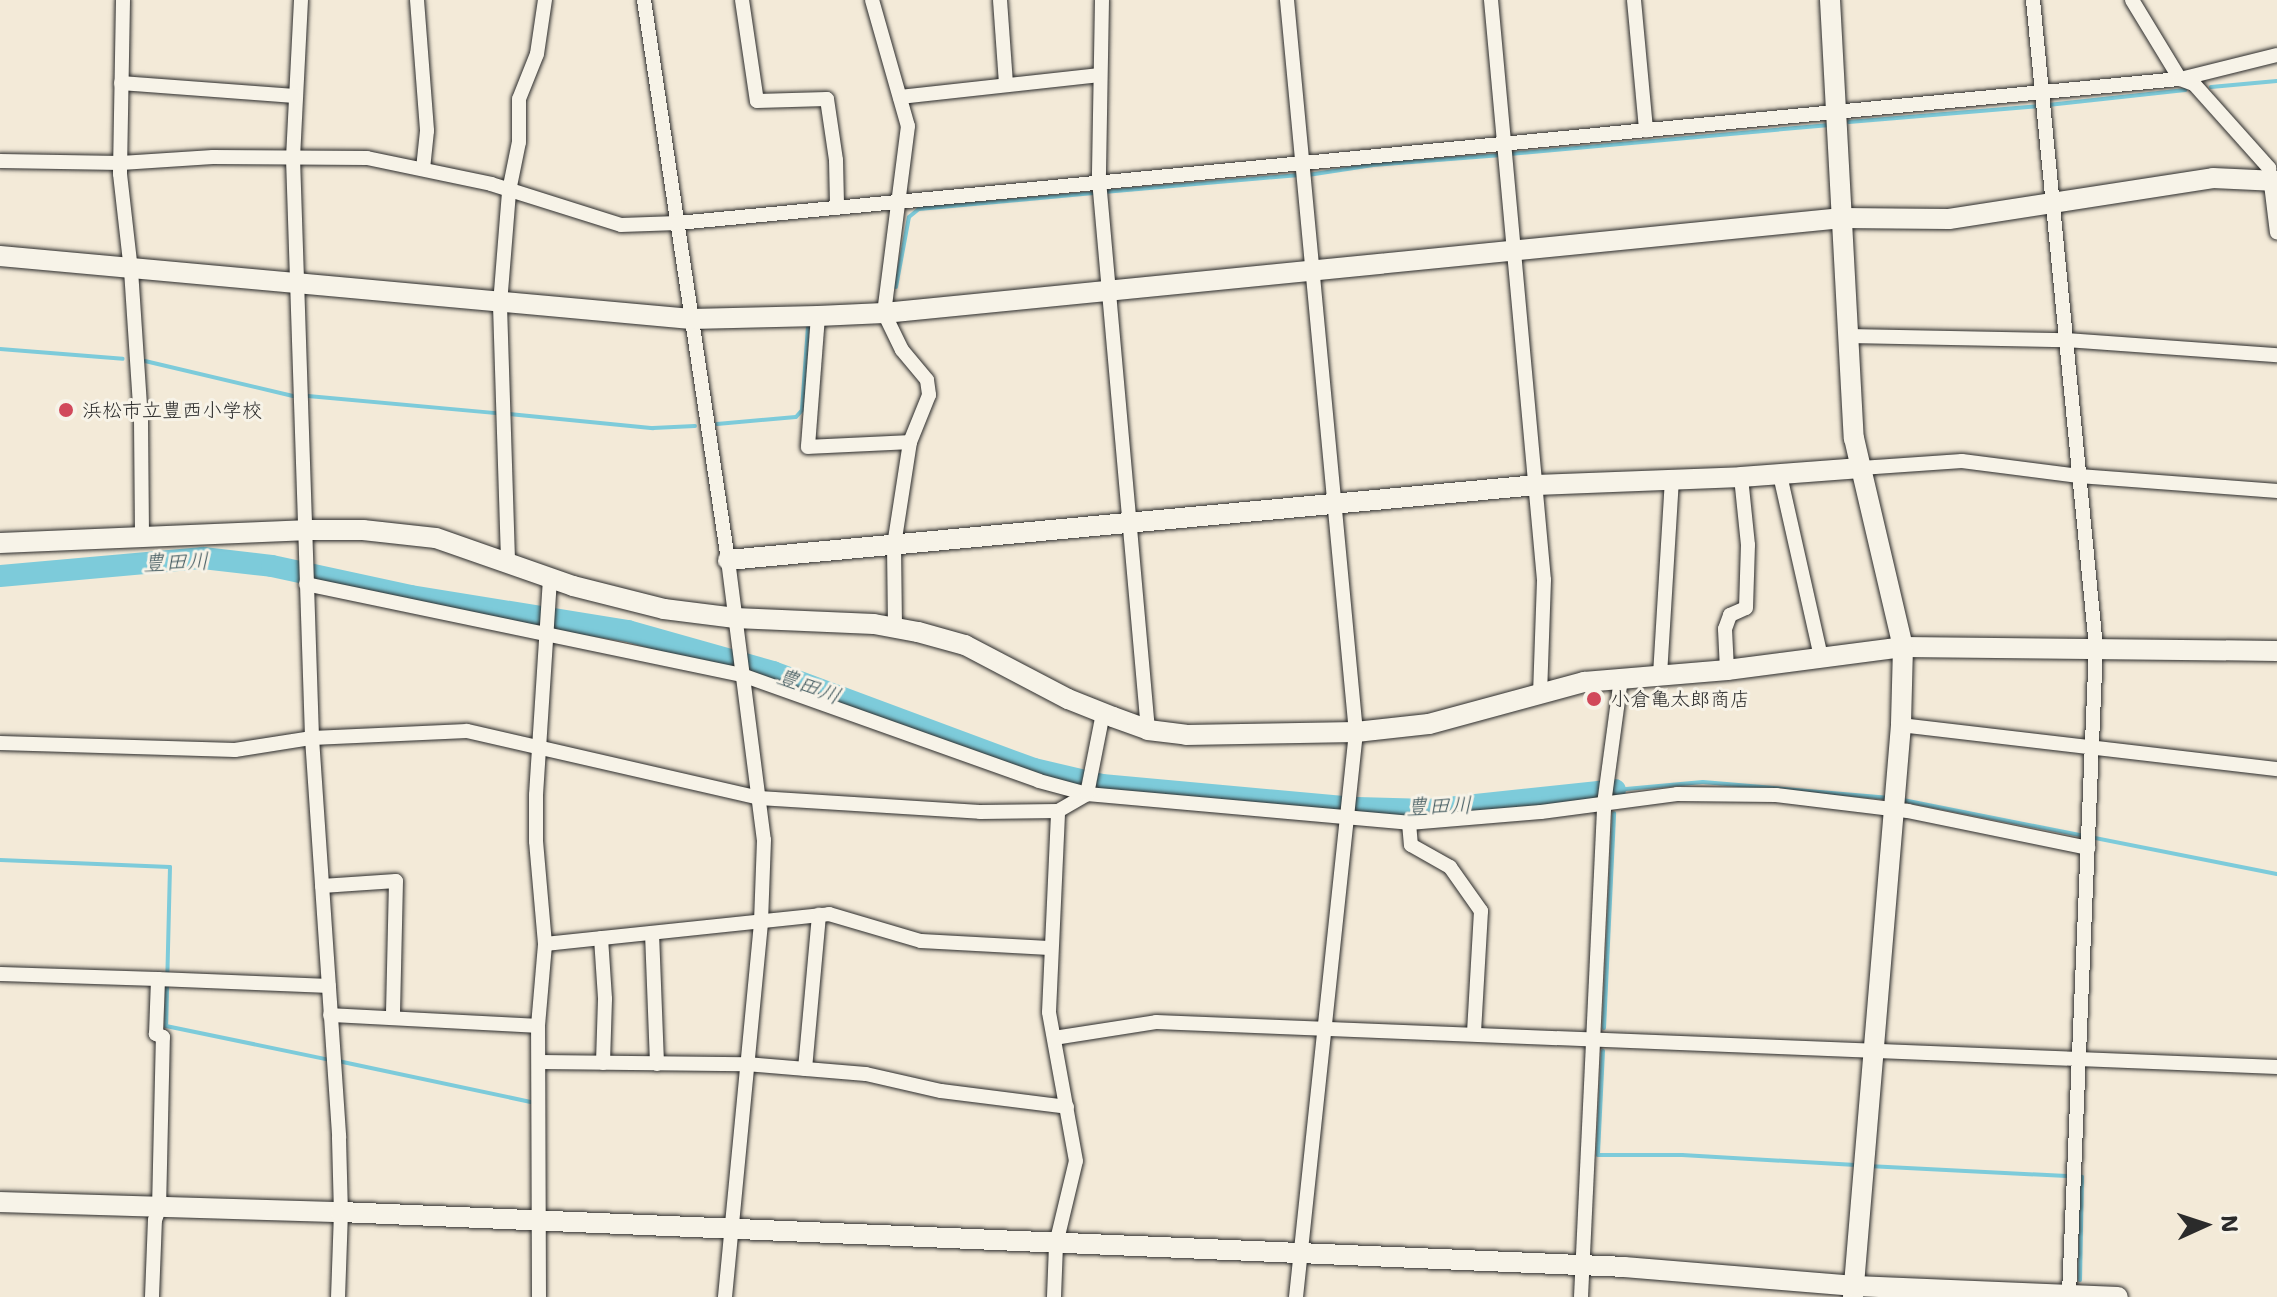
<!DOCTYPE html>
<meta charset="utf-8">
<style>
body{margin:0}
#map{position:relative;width:2277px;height:1297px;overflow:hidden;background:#f3ead8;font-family:"Shantell Sans","Klee One",sans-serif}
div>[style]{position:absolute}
.stream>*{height:4px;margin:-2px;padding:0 2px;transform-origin:2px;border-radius:2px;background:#7dcbda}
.river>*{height:22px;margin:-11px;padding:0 11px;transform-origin:11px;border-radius:11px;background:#7dcbda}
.roads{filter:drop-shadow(0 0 2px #2b2b2b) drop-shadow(0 0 2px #2b2b2b)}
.street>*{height:14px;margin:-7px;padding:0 7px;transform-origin:7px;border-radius:7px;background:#f7f3e8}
.secondary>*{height:20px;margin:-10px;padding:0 10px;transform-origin:10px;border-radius:10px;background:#f7f3e8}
.dots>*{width:22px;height:22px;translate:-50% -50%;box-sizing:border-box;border:4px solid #f7f3e8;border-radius:50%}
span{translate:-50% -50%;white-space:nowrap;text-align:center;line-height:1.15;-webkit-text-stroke:6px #f7f3e8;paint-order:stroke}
.poi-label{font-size:20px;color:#2b2b2b}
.left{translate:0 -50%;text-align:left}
.water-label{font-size:22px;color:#445b60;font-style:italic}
.north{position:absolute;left:2165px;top:1185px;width:80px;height:80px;-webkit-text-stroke:6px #f7f3e8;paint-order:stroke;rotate:87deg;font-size:22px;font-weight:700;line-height:32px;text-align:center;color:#2b2b2b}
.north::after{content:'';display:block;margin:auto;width:28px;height:36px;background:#2b2b2b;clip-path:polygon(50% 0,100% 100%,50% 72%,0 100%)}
</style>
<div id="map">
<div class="stream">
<i style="left:2211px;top:87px;width:66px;rotate:-5.2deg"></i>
<i style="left:2048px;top:105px;width:138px;rotate:-6.2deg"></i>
<i style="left:1849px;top:122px;width:191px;rotate:-4.8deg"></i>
<i style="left:1510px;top:154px;width:318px;rotate:-5.2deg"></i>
<i style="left:1308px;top:175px;width:66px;rotate:-8.7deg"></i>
<i style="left:1373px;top:165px;width:129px;rotate:-4.4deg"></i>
<i style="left:1104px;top:192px;width:196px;rotate:-5deg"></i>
<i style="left:896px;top:287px;width:71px;rotate:-79.5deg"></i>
<i style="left:909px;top:217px;width:13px;rotate:-39deg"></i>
<i style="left:919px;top:209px;width:178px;rotate:-5.2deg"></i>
<i style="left:0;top:349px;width:123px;rotate:4.6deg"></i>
<i style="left:145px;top:361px;width:152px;rotate:13.3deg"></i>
<i style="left:308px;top:396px;width:189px;rotate:5.2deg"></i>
<i style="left:509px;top:414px;width:145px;rotate:5.6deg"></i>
<i style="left:653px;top:428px;width:42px;rotate:-2.7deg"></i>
<i style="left:717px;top:424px;width:79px;rotate:-5.1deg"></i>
<i style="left:796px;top:417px;width:9px;rotate:-49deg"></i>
<i style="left:802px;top:410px;width:83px;rotate:-85.9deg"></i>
<i style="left:1615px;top:796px;width:6px;rotate:-90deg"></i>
<i style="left:1615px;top:790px;width:88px;rotate:-5.2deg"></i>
<i style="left:1703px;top:782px;width:188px;rotate:4.9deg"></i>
<i style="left:1903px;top:800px;width:381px;rotate:11.2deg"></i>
<i style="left:0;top:860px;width:170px;rotate:2.4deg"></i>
<i style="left:170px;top:867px;width:159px;rotate:91.4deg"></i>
<i style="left:166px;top:1026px;width:167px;rotate:11.7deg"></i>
<i style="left:1604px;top:1028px;width:215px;rotate:-87.3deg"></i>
<i style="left:1603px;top:1051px;width:104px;rotate:92.8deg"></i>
<i style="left:1598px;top:1155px;width:84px"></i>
<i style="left:1682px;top:1155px;width:174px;rotate:3.3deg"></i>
<i style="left:338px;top:1061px;width:197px;rotate:12deg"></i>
<i style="left:1868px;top:1166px;width:214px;rotate:2.9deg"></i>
<i style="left:2082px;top:1177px;width:103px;rotate:91.1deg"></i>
</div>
<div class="river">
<i style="left:0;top:576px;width:204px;rotate:-5.1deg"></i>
<i style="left:203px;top:558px;width:69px;rotate:6.6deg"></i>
<i style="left:272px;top:566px;width:142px;rotate:12.2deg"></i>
<i style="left:411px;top:596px;width:220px;rotate:9.2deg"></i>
<i style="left:628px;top:631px;width:151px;rotate:15.8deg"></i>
<i style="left:773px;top:672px;width:278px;rotate:20.4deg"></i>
<i style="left:1034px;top:769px;width:70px;rotate:13.2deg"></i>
<i style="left:1102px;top:785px;width:256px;rotate:5.2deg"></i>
<i style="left:1357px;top:808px;width:72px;rotate:1.6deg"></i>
<i style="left:1429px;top:810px;width:187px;rotate:-6.1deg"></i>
</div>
<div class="roads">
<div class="street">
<i style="left:123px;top:0;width:174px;rotate:91deg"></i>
<i style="left:120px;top:174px;width:97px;rotate:83.5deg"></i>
<i style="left:131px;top:270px;width:150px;rotate:86.2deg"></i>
<i style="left:141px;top:420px;width:114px;rotate:89.5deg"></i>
<i style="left:301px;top:0;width:158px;rotate:92.9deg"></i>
<i style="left:293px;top:158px;width:580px;rotate:88.12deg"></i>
<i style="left:312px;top:738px;width:401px;rotate:86.1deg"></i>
<i style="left:339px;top:1138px;width:74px;rotate:88.5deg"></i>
<i style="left:341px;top:1212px;width:85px;rotate:92deg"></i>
<i style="left:417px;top:0;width:131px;rotate:85.6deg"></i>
<i style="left:427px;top:131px;width:38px;rotate:96deg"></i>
<i style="left:644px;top:0;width:566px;rotate:81.47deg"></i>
<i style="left:728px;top:560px;width:282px;rotate:82.7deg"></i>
<i style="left:764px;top:840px;width:83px;rotate:92.1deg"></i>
<i style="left:761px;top:923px;width:376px;rotate:95.5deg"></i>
<i style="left:742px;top:0;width:102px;rotate:81.6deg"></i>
<i style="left:757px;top:101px;width:70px;rotate:-1.6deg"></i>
<i style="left:827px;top:99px;width:62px;rotate:81.6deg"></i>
<i style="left:836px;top:160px;width:45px;rotate:88.7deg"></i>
<i style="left:872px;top:0;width:131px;rotate:74.1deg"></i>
<i style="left:908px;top:126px;width:189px;rotate:97.3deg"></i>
<i style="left:884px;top:313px;width:41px;rotate:64.1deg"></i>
<i style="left:902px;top:350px;width:39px;rotate:50deg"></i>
<i style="left:927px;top:380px;width:15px;rotate:82deg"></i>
<i style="left:929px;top:395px;width:51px;rotate:112deg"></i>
<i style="left:910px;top:442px;width:104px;rotate:98.8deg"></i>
<i style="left:894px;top:545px;width:81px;rotate:89.3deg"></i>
<i style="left:1000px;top:0;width:83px;rotate:85.9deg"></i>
<i style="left:1102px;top:0;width:180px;rotate:91deg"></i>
<i style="left:1099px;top:180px;width:552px;rotate:84.91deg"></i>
<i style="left:1287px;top:0;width:735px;rotate:84.62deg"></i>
<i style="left:1356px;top:732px;width:568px;rotate:96.06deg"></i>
<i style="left:1491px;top:0;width:582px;rotate:84.78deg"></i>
<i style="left:1544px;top:580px;width:112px;rotate:92deg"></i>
<i style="left:1634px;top:0;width:131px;rotate:84.7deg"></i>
<i style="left:2033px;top:0;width:650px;rotate:84.44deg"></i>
<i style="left:2096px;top:647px;width:649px;rotate:92.39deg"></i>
<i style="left:2132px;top:0;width:92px;rotate:58.7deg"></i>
<i style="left:2180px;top:79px;width:15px;rotate:20deg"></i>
<i style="left:2194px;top:84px;width:113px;rotate:48.2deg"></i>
<i style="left:2269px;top:168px;width:65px;rotate:83deg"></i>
<i style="left:121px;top:83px;width:174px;rotate:4.3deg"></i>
<i style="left:900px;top:97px;width:201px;rotate:-6.3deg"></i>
<i style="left:0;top:161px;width:121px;rotate:0.9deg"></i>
<i style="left:121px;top:163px;width:92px;rotate:-3.7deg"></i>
<i style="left:213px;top:157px;width:154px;rotate:0.4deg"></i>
<i style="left:367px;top:158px;width:127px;rotate:11.8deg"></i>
<i style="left:491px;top:184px;width:136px;rotate:17.5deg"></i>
<i style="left:621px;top:225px;width:57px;rotate:-2deg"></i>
<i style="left:678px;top:223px;width:1509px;rotate:-5.48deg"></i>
<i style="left:2180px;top:79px;width:100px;rotate:-13.9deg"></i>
<i style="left:818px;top:316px;width:131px;rotate:94.4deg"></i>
<i style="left:808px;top:447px;width:102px;rotate:-2.8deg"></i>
<i style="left:1848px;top:336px;width:218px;rotate:1.1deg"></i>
<i style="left:2066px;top:340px;width:212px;rotate:4.1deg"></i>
<i style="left:1861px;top:468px;width:101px;rotate:-4deg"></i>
<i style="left:1962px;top:461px;width:118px;rotate:7.3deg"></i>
<i style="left:2079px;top:476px;width:199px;rotate:4.3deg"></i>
<i style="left:1780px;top:475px;width:187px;rotate:77.3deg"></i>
<i style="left:508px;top:560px;width:256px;rotate:-91.8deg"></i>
<i style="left:500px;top:304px;width:113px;rotate:-85.4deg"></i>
<i style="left:509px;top:191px;width:50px;rotate:-78.5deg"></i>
<i style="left:519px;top:142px;width:43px;rotate:-90deg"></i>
<i style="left:519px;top:99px;width:48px;rotate:-68.2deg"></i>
<i style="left:537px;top:54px;width:55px;rotate:-81.6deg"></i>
<i style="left:306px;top:584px;width:445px;rotate:11.8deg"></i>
<i style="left:742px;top:675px;width:315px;rotate:19.6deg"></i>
<i style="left:1039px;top:781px;width:50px;rotate:15.2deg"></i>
<i style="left:1087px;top:794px;width:323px;rotate:5.1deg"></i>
<i style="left:1409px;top:823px;width:132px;rotate:-4.8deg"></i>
<i style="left:1541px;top:812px;width:137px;rotate:-7.5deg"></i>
<i style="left:1677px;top:794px;width:99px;rotate:0.6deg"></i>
<i style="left:1776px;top:795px;width:133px;rotate:6.9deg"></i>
<i style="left:1908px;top:811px;width:184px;rotate:11.6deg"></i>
<i style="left:1727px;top:670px;width:41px;rotate:-92.8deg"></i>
<i style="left:1725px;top:629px;width:15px;rotate:-70deg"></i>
<i style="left:1730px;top:615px;width:17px;rotate:-24deg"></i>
<i style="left:1746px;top:608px;width:63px;rotate:-88.2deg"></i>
<i style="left:1748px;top:545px;width:68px;rotate:-95.9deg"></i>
<i style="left:1660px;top:675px;width:195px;rotate:-86.5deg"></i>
<i style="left:1901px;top:725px;width:379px;rotate:6.7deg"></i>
<i style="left:0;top:743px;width:235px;rotate:1.7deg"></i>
<i style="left:235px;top:750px;width:78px;rotate:-8.9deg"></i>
<i style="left:312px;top:738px;width:155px;rotate:-2.6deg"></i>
<i style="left:467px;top:731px;width:300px;rotate:12.9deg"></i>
<i style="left:759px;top:798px;width:221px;rotate:3.6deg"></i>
<i style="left:980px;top:812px;width:78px;rotate:-0.7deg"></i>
<i style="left:1058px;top:811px;width:34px;rotate:-30deg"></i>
<i style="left:1087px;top:794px;width:83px;rotate:-78.8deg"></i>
<i style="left:1409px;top:823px;width:22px;rotate:85deg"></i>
<i style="left:1411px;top:845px;width:45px;rotate:29.4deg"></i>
<i style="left:1450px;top:867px;width:54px;rotate:54.8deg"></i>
<i style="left:1481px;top:911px;width:123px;rotate:93.3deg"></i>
<i style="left:322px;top:886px;width:74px;rotate:-3.9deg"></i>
<i style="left:396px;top:881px;width:136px;rotate:91.3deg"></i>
<i style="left:652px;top:933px;width:131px;rotate:87.8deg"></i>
<i style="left:601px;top:938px;width:61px;rotate:86.2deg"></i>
<i style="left:605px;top:999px;width:64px;rotate:91.8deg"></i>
<i style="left:545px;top:944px;width:286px;rotate:-6deg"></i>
<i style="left:829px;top:914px;width:96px;rotate:16.4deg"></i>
<i style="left:921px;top:941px;width:129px;rotate:3.1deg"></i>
<i style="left:0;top:974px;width:158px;rotate:1.8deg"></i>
<i style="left:330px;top:1015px;width:208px;rotate:3deg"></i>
<i style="left:1054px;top:1038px;width:103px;rotate:-8.9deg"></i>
<i style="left:1156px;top:1022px;width:1122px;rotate:2.3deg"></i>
<i style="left:540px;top:1062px;width:206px;rotate:0.6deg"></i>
<i style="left:746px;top:1064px;width:120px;rotate:4.8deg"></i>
<i style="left:866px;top:1074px;width:77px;rotate:12.8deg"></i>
<i style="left:941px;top:1091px;width:127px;rotate:7.2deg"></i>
<i style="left:805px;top:1069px;width:155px;rotate:-84.8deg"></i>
<i style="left:152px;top:1297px;width:77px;rotate:-87.8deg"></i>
<i style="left:155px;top:1220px;width:12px;rotate:-70deg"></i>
<i style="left:159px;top:1209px;width:172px;rotate:-88.7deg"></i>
<i style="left:163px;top:1037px;width:8px;rotate:-157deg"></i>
<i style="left:156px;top:1034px;width:55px;rotate:-87.9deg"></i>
<i style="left:158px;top:979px;width:171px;rotate:2.3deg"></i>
<i style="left:539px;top:1297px;width:271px;rotate:-90.2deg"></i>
<i style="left:538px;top:1026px;width:82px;rotate:-85.1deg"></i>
<i style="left:545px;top:944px;width:103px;rotate:-95deg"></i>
<i style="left:536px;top:841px;width:46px;rotate:-90deg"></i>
<i style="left:536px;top:795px;width:217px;rotate:-86.3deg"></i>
<i style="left:1054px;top:1297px;width:53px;rotate:-87.8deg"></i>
<i style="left:1056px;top:1244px;width:85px;rotate:-76.5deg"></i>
<i style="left:1076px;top:1161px;width:151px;rotate:-100.3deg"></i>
<i style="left:1049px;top:1012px;width:201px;rotate:-87.4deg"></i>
<i style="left:1581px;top:1297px;width:494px;rotate:-87.3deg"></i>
<i style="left:1604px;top:804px;width:127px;rotate:-82.3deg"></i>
</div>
<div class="secondary">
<i style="left:1830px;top:0;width:439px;rotate:86.9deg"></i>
<i style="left:1854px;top:438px;width:31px;rotate:77deg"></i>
<i style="left:0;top:256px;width:694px;rotate:5.21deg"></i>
<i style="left:691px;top:319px;width:127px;rotate:-1.4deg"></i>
<i style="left:818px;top:316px;width:66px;rotate:-2.6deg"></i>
<i style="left:884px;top:313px;width:963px;rotate:-5.66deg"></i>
<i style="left:1842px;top:218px;width:107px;rotate:0.5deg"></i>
<i style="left:1949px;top:219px;width:267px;rotate:-8.8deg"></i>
<i style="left:2213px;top:178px;width:64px;rotate:2.7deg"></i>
<i style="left:0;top:543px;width:304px;rotate:-2.4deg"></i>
<i style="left:304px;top:530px;width:59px"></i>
<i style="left:363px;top:530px;width:73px;rotate:6.3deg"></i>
<i style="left:436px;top:538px;width:145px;rotate:19.3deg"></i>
<i style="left:573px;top:586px;width:94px;rotate:14.2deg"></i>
<i style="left:664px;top:609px;width:72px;rotate:7.2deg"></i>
<i style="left:735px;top:618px;width:139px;rotate:2.5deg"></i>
<i style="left:874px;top:624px;width:45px;rotate:10.3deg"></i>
<i style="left:918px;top:632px;width:49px;rotate:15.5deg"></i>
<i style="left:965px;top:645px;width:116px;rotate:27.7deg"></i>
<i style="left:1068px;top:699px;width:48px;rotate:21.8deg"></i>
<i style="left:1113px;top:717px;width:37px;rotate:20deg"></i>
<i style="left:1148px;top:730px;width:38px;rotate:7deg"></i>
<i style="left:1186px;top:735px;width:170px;rotate:-1deg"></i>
<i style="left:1356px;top:732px;width:73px;rotate:-6.3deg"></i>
<i style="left:1429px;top:724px;width:161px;rotate:-15.2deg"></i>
<i style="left:1584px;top:682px;width:144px;rotate:-4.8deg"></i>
<i style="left:1727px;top:670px;width:177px;rotate:-7.4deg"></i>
<i style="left:1903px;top:647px;width:374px;rotate:0.6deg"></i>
<i style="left:728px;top:560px;width:811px;rotate:-5.3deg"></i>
<i style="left:1536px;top:485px;width:205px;rotate:-2.2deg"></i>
<i style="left:1741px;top:477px;width:120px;rotate:-4.3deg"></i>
<i style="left:1861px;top:468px;width:184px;rotate:76.8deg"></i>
<i style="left:1903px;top:647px;width:78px;rotate:91.5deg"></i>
<i style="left:1901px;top:725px;width:574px;rotate:94.8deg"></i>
<i style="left:0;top:1202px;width:341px;rotate:1.7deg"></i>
<i style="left:341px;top:1212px;width:1284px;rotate:2.45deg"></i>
<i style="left:1624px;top:1267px;width:232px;rotate:4.7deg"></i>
<i style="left:1855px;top:1286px;width:263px;rotate:2.4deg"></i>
</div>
</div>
<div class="dots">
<i style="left:66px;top:410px;background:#d1495b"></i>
<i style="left:1594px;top:699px;background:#d1495b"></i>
</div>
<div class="poi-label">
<span class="left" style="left:82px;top:410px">浜松市立豊西小学校</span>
<span class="left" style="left:1610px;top:699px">小倉亀太郎商店</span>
</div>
<div class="water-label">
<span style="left:176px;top:562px;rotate:-2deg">豊田川</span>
<span style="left:809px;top:686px;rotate:20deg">豊田川</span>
<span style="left:1439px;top:806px;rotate:-2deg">豊田川</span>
</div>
<div class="north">N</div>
</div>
